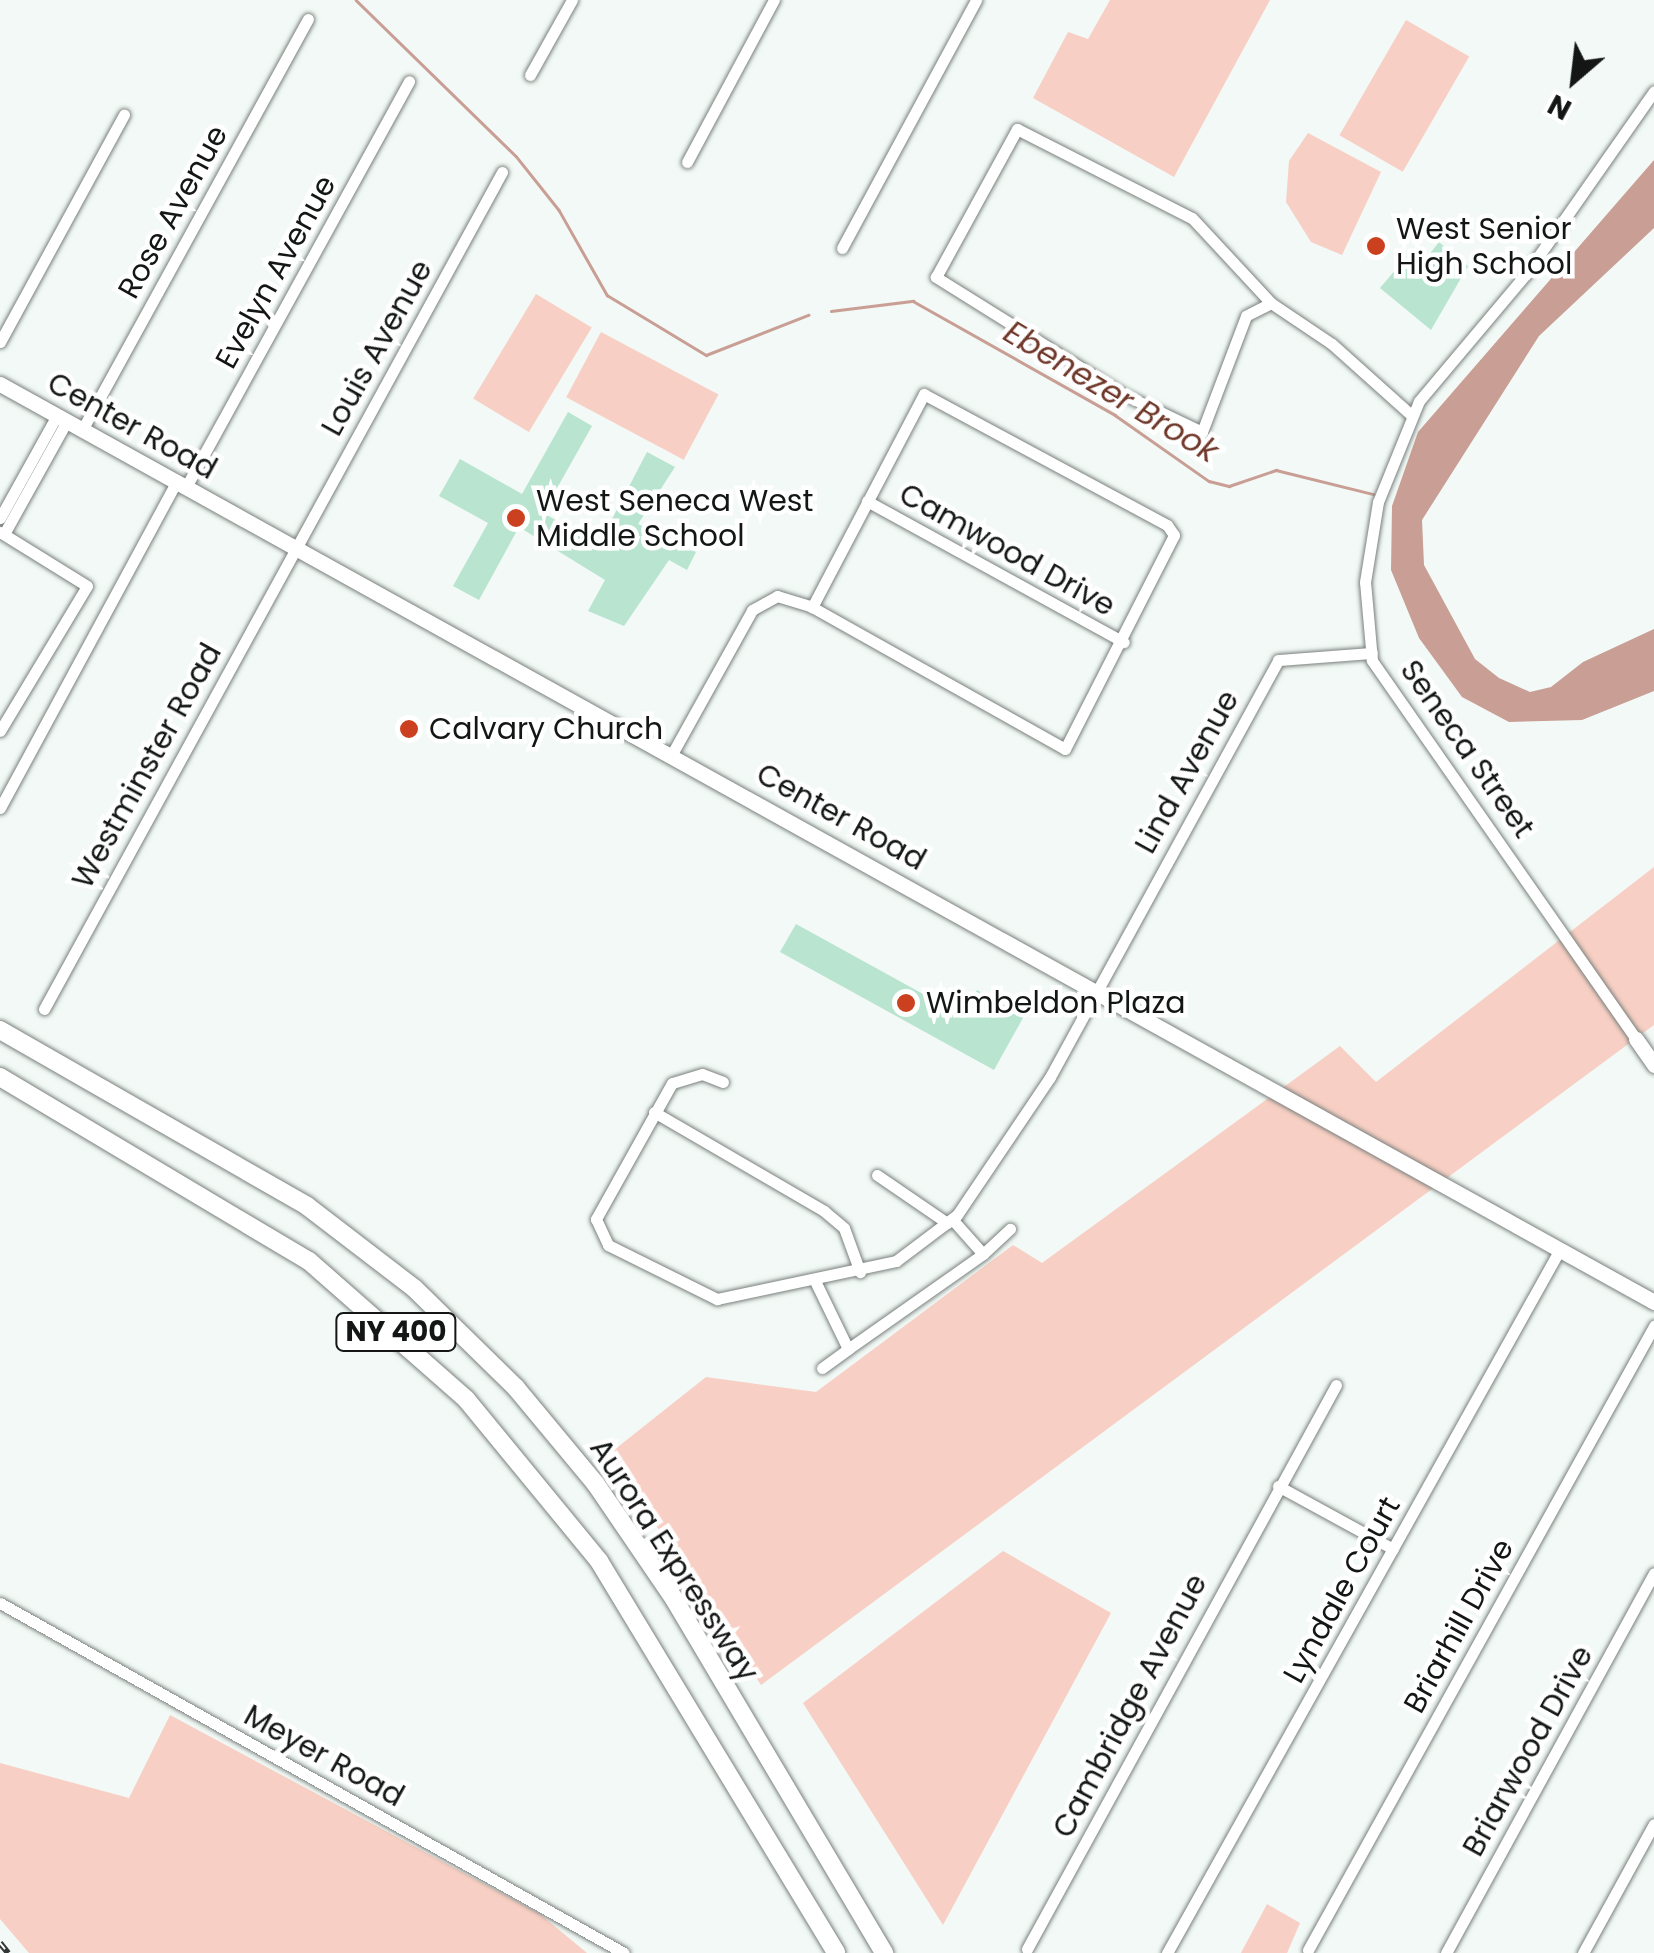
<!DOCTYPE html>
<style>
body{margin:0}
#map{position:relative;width:1654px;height:1953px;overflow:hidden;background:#f2f9f6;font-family:Poppins,sans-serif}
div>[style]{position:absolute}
.green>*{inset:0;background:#f8cfc4;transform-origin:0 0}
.water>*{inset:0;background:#c99e94}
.stream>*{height:2.5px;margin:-1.25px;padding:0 1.25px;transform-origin:1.25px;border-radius:1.25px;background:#c99e94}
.building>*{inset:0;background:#b8e4d0}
.roads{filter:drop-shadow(0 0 2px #7a807d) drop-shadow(0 0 2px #7a807d)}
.minor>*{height:11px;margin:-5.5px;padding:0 5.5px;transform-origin:5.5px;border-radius:5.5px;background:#fff}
.major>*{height:15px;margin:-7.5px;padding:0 7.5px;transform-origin:7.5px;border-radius:7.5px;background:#fff}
.highway>*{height:18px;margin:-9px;padding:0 9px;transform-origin:9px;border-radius:9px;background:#fff}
.rail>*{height:6px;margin-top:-3px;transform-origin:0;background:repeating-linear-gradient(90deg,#fff 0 8px,#343736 0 16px);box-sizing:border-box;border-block:2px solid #343736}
.dots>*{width:28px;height:28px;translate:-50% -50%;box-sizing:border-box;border:5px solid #fff;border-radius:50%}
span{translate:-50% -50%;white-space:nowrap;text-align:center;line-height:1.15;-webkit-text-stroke:9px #fff;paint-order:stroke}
.shield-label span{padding:2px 8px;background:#fff;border:2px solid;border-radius:8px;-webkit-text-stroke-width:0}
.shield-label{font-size:28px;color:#131615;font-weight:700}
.street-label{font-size:30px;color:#131615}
.poi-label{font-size:30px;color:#131615}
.left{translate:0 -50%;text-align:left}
.water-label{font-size:32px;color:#6f3729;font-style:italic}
.north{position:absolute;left:1524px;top:30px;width:100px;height:100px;-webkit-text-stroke:8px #fff;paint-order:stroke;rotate:208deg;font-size:28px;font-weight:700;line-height:40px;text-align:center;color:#131615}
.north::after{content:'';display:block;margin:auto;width:35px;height:45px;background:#131615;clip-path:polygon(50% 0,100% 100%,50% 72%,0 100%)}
</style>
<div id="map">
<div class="green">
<i style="clip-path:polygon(1110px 0,1270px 0,1174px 177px,1033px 98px,1068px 32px,1088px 39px)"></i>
<i style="left:1406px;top:20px;width:73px;height:133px;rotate:30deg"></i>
<i style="clip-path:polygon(1308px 133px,1381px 172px,1342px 255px,1311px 242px,1286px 202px,1289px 161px)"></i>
<i style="left:536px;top:294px;width:65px;height:122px;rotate:31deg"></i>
<i style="left:601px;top:332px;width:133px;height:74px;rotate:28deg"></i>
<i style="clip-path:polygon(1654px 867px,1654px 1025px,761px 1685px,609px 1454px,706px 1377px,816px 1392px,1013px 1245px,1042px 1263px,1340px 1046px,1376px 1082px)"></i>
<i style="clip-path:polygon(1003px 1551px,1111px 1613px,943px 1925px,803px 1703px)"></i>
<i style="clip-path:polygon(170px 1715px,540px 1914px,587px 1953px,29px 1953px,0 1919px,0 1763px,129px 1798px)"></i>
<i style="clip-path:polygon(1267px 1904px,1300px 1923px,1287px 1953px,1241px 1953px)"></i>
</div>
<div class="water">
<i style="clip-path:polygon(1654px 160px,1654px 228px,1539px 336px,1422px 520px,1424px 565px,1475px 659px,1499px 678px,1530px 692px,1551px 687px,1583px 662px,1654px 629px,1654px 691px,1582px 720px,1509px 722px,1462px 697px,1419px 638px,1391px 570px,1392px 506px,1418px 432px)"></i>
</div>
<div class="stream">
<i style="left:356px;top:0;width:223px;rotate:44.3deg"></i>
<i style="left:516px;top:156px;width:69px;rotate:51.5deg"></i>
<i style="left:559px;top:210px;width:98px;rotate:60.5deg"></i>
<i style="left:607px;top:295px;width:116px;rotate:31.2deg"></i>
<i style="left:706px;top:355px;width:110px;rotate:-21.4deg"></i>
<i style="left:831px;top:311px;width:83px;rotate:-7deg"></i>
<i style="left:913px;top:301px;width:232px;rotate:29.4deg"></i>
<i style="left:1115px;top:415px;width:115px;rotate:35.1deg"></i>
<i style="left:1209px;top:481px;width:21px;rotate:14deg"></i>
<i style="left:1229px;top:486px;width:50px;rotate:-18.8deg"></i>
<i style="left:1276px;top:470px;width:100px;rotate:13.9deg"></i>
</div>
<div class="building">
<i style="clip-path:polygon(1439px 242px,1468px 266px,1431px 330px,1380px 288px,1413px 249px,1425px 260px)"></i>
<i style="clip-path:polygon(568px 412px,592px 426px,543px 513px,599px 544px,647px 452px,675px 467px,638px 524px,696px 552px,687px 570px,669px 560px,624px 626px,588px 611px,605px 580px,519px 527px,479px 600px,453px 586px,488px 523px,439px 496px,460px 459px,522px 494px)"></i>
<i style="clip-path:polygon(796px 924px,963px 1016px,977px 990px,1024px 1016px,994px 1070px,780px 952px)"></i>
</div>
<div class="roads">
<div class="minor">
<i style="left:530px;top:75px;width:86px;rotate:-60.8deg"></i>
<i style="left:687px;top:162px;width:184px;rotate:-61.8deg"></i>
<i style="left:842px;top:248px;width:282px;rotate:-61.6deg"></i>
<i style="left:1271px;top:303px;width:28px;rotate:153deg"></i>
<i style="left:1246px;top:316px;width:124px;rotate:110.8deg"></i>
<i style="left:1202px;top:432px;width:88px;rotate:-154.3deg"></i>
<i style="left:1123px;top:394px;width:221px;rotate:-148deg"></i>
<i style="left:936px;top:277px;width:169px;rotate:-61.3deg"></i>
<i style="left:1017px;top:129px;width:196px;rotate:27deg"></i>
<i style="left:1192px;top:218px;width:116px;rotate:47.1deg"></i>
<i style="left:1271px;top:303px;width:73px;rotate:33.9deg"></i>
<i style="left:1332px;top:344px;width:106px;rotate:41.9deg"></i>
<i style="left:0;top:342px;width:259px;rotate:-61.4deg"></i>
<i style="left:82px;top:430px;width:469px;rotate:-61.2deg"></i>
<i style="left:186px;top:487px;width:463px;rotate:-61.2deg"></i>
<i style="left:867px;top:501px;width:293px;rotate:28.8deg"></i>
<i style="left:0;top:518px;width:118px;rotate:-61deg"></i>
<i style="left:0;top:532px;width:102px;rotate:31.8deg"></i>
<i style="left:87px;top:586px;width:169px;rotate:121deg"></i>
<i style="left:4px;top:534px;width:129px;rotate:-60.9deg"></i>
<i style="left:672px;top:754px;width:165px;rotate:-60.9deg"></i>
<i style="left:752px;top:610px;width:29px;rotate:-29deg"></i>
<i style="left:777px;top:596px;width:37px;rotate:17deg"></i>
<i style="left:812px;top:607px;width:290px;rotate:29.3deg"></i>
<i style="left:1065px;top:749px;width:240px;rotate:-63deg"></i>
<i style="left:1174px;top:535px;width:12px;rotate:-125deg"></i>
<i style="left:1167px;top:525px;width:276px;rotate:-151.7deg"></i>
<i style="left:924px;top:394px;width:241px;rotate:117.7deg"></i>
<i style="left:0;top:808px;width:370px;rotate:-61.6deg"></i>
<i style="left:44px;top:1009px;width:954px;rotate:-61.31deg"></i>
<i style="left:1636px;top:1039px;width:462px;rotate:-124.9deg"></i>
<i style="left:1372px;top:660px;width:78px;rotate:-95.1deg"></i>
<i style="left:1365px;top:582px;width:81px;rotate:-80.8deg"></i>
<i style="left:1378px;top:502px;width:109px;rotate:-67.9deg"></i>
<i style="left:1419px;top:401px;width:166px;rotate:-49.9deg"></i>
<i style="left:1526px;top:274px;width:223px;rotate:-55deg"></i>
<i style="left:723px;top:1082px;width:22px;rotate:-159deg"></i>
<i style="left:702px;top:1074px;width:31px;rotate:163deg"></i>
<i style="left:672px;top:1083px;width:156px;rotate:119.2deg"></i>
<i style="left:596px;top:1219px;width:29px;rotate:65deg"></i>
<i style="left:608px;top:1245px;width:122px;rotate:26.4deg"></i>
<i style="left:717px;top:1299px;width:183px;rotate:-12deg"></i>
<i style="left:896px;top:1261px;width:76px;rotate:-37deg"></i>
<i style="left:957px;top:1215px;width:166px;rotate:-56deg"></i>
<i style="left:1050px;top:1077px;width:475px;rotate:-61.3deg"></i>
<i style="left:1278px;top:660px;width:94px;rotate:-4.3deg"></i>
<i style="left:654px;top:1112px;width:197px;rotate:30.2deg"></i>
<i style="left:824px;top:1211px;width:26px;rotate:40deg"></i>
<i style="left:844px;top:1228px;width:47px;rotate:70deg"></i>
<i style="left:877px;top:1175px;width:85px;rotate:34.4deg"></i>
<i style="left:983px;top:1254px;width:37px;rotate:-43deg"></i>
<i style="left:816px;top:1283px;width:73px;rotate:64.1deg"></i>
<i style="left:848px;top:1349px;width:165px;rotate:-35.1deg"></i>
<i style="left:983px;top:1254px;width:47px;rotate:-131.5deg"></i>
<i style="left:822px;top:1368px;width:32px;rotate:-36deg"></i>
<i style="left:1278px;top:1486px;width:131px;rotate:28.7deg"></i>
<i style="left:0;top:1603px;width:715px;rotate:29.29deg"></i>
<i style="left:1027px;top:1949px;width:643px;rotate:-61.28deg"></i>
<i style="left:1308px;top:1950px;width:714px;rotate:-60.99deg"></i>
<i style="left:1167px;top:1953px;width:804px;rotate:-60.82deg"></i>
<i style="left:1446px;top:1953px;width:433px;rotate:-61.3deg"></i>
<i style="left:1583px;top:1953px;width:147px;rotate:-61.2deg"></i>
</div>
<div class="major">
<i style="left:0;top:384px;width:1892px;rotate:29.03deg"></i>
<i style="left:1636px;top:1039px;width:32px;rotate:55deg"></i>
</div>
<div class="highway">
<i style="left:0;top:1030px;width:354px;rotate:29.8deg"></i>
<i style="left:307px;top:1206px;width:135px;rotate:37.5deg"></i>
<i style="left:414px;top:1288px;width:143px;rotate:44.4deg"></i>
<i style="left:516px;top:1388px;width:124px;rotate:50.3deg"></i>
<i style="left:595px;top:1483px;width:140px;rotate:55.7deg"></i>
<i style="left:674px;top:1599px;width:412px;rotate:59.3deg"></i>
<i style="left:0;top:1077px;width:360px;rotate:30.8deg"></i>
<i style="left:309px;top:1261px;width:209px;rotate:41.3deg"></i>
<i style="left:466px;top:1399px;width:210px;rotate:50.6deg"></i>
<i style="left:599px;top:1561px;width:458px;rotate:58.8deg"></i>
</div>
</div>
<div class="rail">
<i style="left:0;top:1943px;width:13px;rotate:51deg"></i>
</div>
<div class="dots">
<i style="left:1376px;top:246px;background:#cb411f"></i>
<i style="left:516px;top:518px;background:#cb411f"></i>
<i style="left:409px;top:729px;background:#cb411f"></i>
<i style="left:906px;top:1003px;background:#cb411f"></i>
</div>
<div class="shield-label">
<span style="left:396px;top:1332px">NY 400</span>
</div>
<div class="street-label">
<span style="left:173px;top:212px;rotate:-61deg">Rose Avenue</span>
<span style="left:276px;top:272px;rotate:-61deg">Evelyn Avenue</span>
<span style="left:377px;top:348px;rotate:-61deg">Louis Avenue</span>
<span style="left:132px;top:426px;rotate:29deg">Center Road</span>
<span style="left:1007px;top:550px;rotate:29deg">Camwood Drive</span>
<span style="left:1467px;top:749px;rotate:55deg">Seneca Street</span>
<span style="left:147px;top:766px;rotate:-61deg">Westminster Road</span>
<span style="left:1187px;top:772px;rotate:-61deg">Lind Avenue</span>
<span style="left:841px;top:817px;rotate:29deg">Center Road</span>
<span style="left:674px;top:1560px;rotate:57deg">Aurora Expressway</span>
<span style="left:1342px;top:1590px;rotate:-61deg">Lyndale Court</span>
<span style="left:1459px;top:1626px;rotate:-61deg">Briarhill Drive</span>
<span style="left:1130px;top:1706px;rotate:-62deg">Cambridge Avenue</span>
<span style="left:1528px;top:1751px;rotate:-61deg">Briarwood Drive</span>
<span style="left:324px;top:1756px;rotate:29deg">Meyer Road</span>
</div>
<div class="poi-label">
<span class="left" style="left:1396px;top:246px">West Senior<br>High School</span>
<span class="left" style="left:536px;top:518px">West Seneca West<br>Middle School</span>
<span class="left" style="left:429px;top:729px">Calvary Church</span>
<span class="left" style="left:926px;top:1003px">Wimbeldon Plaza</span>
</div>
<div class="water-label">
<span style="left:1111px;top:392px;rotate:31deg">Ebenezer Brook</span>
</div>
<div class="north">N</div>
</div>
